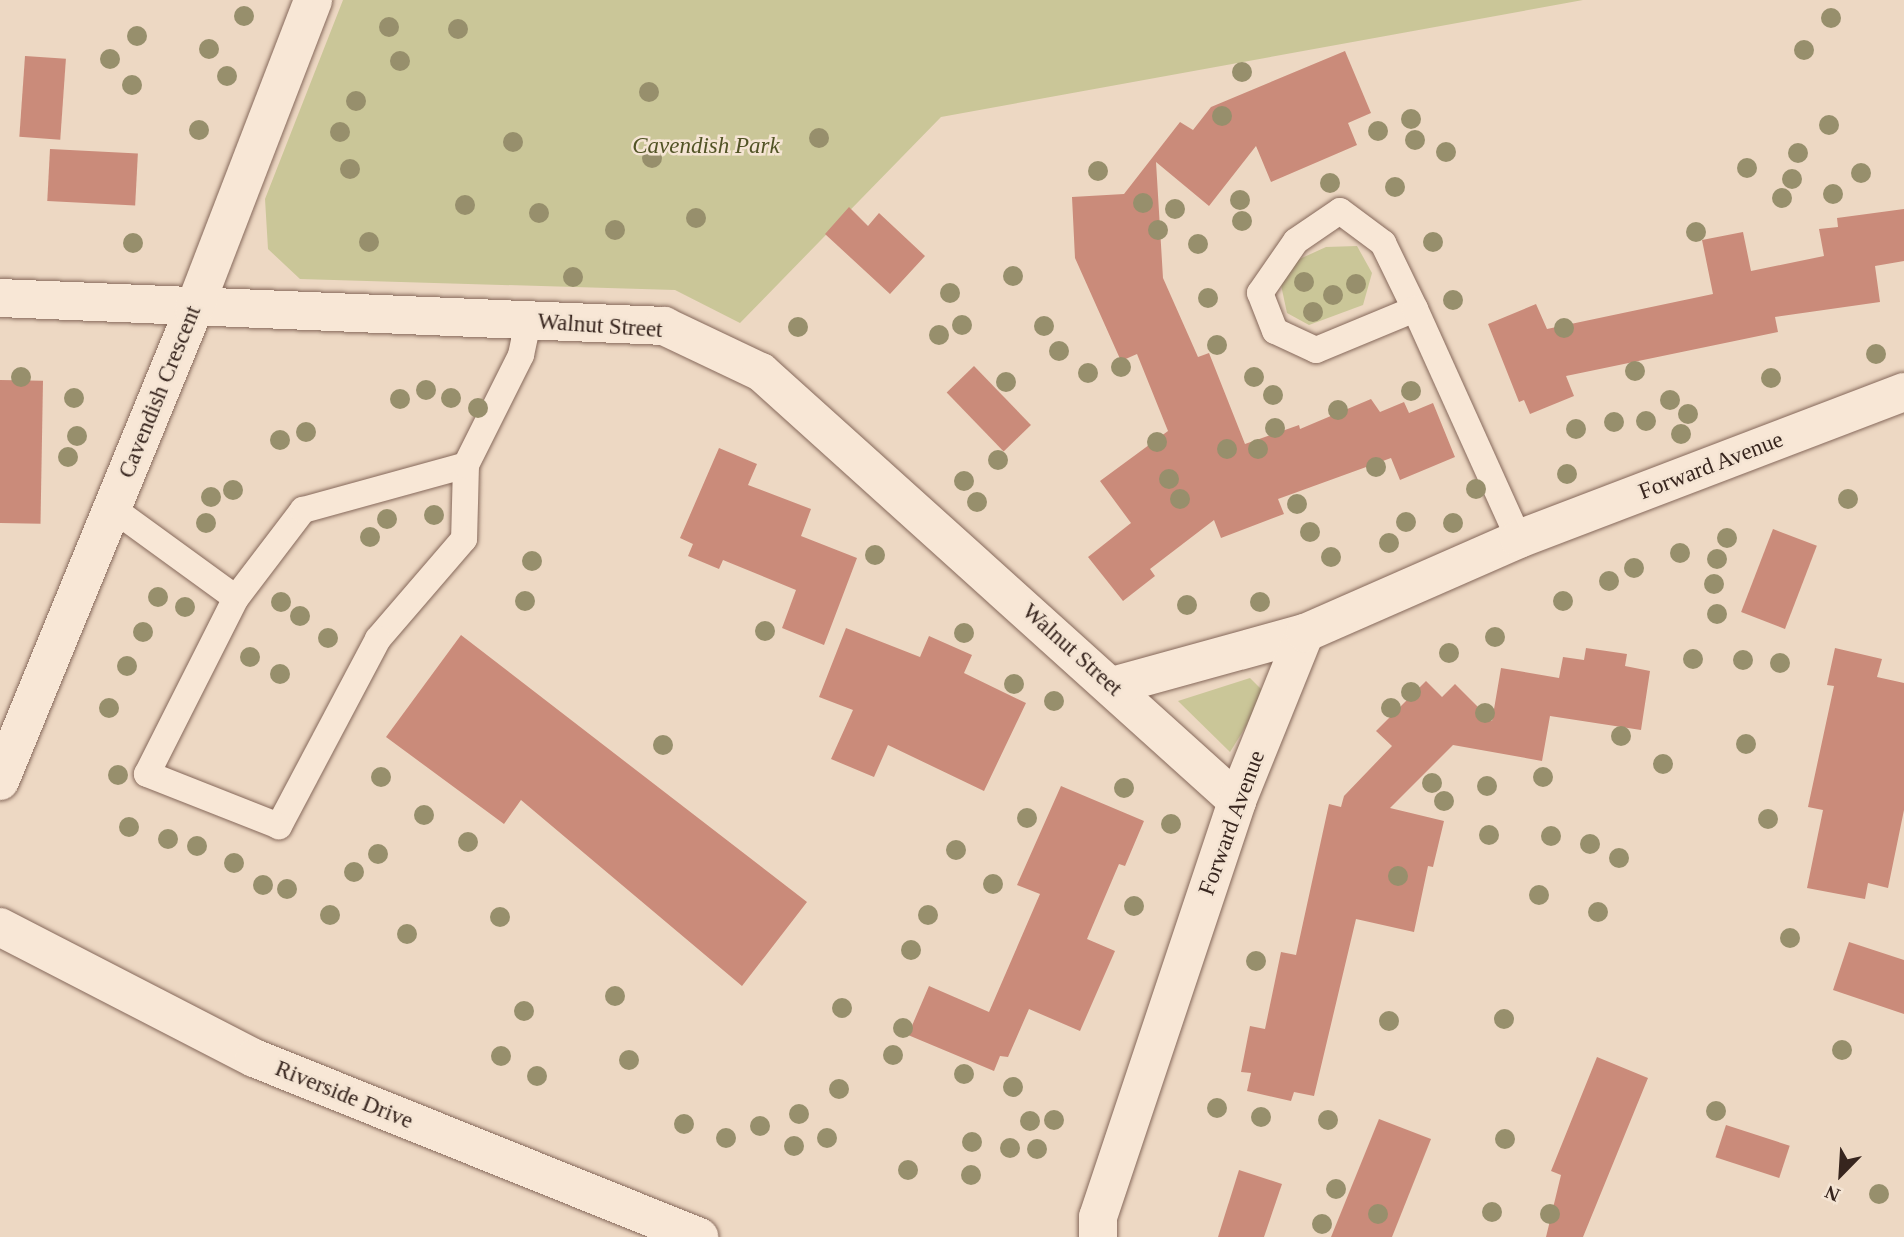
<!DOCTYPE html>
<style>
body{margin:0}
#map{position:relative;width:1904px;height:1237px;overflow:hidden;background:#edd8c3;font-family:Georgia,serif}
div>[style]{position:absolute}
.green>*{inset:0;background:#cac698}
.building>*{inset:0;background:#ca8b7a;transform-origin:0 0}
.roads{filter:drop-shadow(0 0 2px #86695b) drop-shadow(0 0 2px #86695b)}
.lane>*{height:26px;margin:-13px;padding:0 13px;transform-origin:13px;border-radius:13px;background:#f8e7d6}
.street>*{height:38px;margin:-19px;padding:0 19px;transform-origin:19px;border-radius:19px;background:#f8e7d6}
.secondary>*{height:38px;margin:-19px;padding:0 19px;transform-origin:19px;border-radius:19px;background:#f8e7d6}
.trees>*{width:20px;height:20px;margin:-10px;border-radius:50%;background:#978f6c}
span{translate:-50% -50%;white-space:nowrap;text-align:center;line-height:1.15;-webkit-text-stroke:5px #f4e4d3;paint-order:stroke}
.park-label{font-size:23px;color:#515325;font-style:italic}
.street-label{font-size:23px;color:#37251e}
.north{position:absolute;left:1806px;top:1139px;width:70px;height:70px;-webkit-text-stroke:5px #f4e4d3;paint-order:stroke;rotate:204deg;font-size:19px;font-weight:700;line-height:28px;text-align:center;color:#37251e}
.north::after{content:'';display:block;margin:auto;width:24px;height:32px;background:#37251e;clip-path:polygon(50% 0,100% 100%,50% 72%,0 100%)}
</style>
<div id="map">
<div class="green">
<i style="clip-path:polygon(343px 0,1583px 0,941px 117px,740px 323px,675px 290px,300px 279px,268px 249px,265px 199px)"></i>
<i style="clip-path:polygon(1357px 246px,1372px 273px,1363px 305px,1309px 325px,1287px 313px,1281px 285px,1293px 262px,1326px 247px)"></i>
<i style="clip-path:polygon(1250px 678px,1266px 694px,1230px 752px,1178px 701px)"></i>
</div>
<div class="building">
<i style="clip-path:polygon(1345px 51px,1371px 113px,1348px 123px,1357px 145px,1271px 182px,1256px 146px,1209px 206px,1156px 162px,1163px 278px,1198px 357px,1209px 353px,1245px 444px,1299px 425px,1300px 429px,1371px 399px,1380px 412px,1404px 402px,1409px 413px,1433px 403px,1455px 457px,1400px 480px,1391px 458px,1278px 499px,1284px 514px,1221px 538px,1214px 520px,1150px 569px,1155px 576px,1123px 601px,1088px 557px,1131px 523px,1100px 481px,1168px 431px,1137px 354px,1121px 361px,1075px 258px,1072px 197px,1124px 194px,1180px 122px,1193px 130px,1211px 107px)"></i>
<i style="left:25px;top:56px;width:41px;height:81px;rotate:4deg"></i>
<i style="left:50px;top:149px;width:88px;height:52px;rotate:3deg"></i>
<i style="clip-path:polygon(849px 207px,868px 226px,879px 213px,925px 256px,890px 294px,825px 234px)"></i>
<i style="clip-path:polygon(1904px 209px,1904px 261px,1875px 266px,1880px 302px,1775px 317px,1778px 332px,1566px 376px,1574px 396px,1530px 414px,1524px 400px,1519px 402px,1488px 324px,1536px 304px,1547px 329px,1713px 294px,1702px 240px,1743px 232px,1751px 271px,1824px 256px,1819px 229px,1838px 227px,1837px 218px)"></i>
<i style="left:974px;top:366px;width:82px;height:38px;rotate:46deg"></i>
<i style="left:0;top:380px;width:43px;height:143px;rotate:1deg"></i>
<i style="clip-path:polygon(719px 448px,757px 464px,748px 485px,811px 509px,801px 536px,857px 558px,824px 645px,782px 628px,796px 590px,723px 560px,719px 569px,688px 556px,693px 544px,680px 538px)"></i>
<i style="left:1773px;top:529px;width:47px;height:89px;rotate:21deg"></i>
<i style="clip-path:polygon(846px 628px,920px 657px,929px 636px,972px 655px,964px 673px,1026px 703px,984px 791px,888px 745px,874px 777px,831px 759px,853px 710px,819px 697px)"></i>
<i style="clip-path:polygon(461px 635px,807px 902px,742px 986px,521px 800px,504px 824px,386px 737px)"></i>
<i style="clip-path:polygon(1586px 648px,1627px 654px,1625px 666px,1650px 671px,1641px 730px,1550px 716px,1542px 761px,1453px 745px,1390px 808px,1444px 821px,1433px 867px,1428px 866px,1414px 932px,1356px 919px,1314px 1096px,1294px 1092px,1291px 1101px,1247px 1091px,1251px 1073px,1241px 1072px,1250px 1026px,1265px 1029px,1281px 952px,1296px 955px,1329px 804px,1341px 807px,1344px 796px,1392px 746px,1376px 731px,1426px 681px,1442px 697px,1455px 684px,1492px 721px,1501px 668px,1559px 678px,1563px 657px,1584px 660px)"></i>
<i style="clip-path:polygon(1835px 648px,1882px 659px,1877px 677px,1904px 683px,1904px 810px,1888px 888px,1868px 883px,1865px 899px,1807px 888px,1823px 810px,1808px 807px,1834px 686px,1827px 685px)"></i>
<i style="clip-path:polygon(1061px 786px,1144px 821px,1125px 866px,1119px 864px,1087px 939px,1115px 951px,1080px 1031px,1029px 1009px,1008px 1057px,1000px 1056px,994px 1071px,908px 1035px,929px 986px,989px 1012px,1040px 894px,1017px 885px)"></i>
<i style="clip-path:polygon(1849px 942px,1904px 960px,1904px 1014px,1833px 990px)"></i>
<i style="clip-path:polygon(1597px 1057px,1648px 1078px,1583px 1237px,1546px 1237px,1561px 1175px,1551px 1171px)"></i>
<i style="clip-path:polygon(1379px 1119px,1431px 1139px,1392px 1237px,1331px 1237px)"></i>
<i style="left:1726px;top:1125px;width:67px;height:34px;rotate:18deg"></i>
<i style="clip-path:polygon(1239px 1170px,1282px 1184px,1264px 1237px,1218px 1237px)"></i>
</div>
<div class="roads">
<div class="lane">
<i style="left:1415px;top:309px;width:107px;rotate:157.5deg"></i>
<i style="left:1316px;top:350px;width:45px;rotate:-155.1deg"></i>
<i style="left:1275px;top:331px;width:41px;rotate:-111.5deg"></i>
<i style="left:1260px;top:293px;width:63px;rotate:-55.3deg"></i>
<i style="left:1296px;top:241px;width:53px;rotate:-34.3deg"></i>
<i style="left:1340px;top:211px;width:54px;rotate:36.7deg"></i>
<i style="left:1383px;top:243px;width:73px;rotate:64.1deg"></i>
<i style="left:1415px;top:309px;width:252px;rotate:65.7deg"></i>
<i style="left:466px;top:465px;width:74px;rotate:91.5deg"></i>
<i style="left:464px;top:539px;width:132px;rotate:130.7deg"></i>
<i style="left:378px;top:639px;width:212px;rotate:117.9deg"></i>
<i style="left:279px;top:826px;width:142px;rotate:-158.5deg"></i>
<i style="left:147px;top:774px;width:197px;rotate:-63.2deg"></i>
<i style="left:236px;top:598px;width:111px;rotate:-52.7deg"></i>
<i style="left:303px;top:510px;width:169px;rotate:-15.4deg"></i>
<i style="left:466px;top:465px;width:123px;rotate:-63.4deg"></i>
<i style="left:521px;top:355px;width:35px;rotate:-78deg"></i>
<i style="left:112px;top:508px;width:153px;rotate:36deg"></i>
</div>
<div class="street">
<i style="left:0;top:298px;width:665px;rotate:2.41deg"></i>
<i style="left:664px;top:326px;width:107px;rotate:25.4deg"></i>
<i style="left:761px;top:372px;width:641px;rotate:42.03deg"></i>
<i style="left:1112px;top:686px;width:200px;rotate:-15.4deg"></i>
<i style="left:0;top:781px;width:510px;rotate:-67.66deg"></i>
<i style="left:194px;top:309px;width:331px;rotate:-68.9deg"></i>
<i style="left:1098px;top:1237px;width:20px;rotate:-90deg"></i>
<i style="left:1098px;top:1217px;width:439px;rotate:-71.5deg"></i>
<i style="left:1237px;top:801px;width:181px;rotate:-68deg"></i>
<i style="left:1305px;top:633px;width:234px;rotate:-23.7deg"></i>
<i style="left:1519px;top:539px;width:412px;rotate:-20.9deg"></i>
</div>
<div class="secondary">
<i style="left:0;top:927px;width:286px;rotate:27.3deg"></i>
<i style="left:254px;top:1058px;width:480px;rotate:21.9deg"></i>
</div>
</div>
<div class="trees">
<i style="left:244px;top:16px"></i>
<i style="left:1831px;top:18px"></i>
<i style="left:389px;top:27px"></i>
<i style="left:458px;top:29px"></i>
<i style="left:137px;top:36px"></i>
<i style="left:209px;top:49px"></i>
<i style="left:1804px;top:50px"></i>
<i style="left:110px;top:59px"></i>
<i style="left:400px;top:61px"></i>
<i style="left:1242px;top:72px"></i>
<i style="left:227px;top:76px"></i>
<i style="left:132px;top:85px"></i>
<i style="left:649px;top:92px"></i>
<i style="left:356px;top:101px"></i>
<i style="left:1222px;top:116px"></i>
<i style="left:1411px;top:119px"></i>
<i style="left:1829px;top:125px"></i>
<i style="left:199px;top:130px"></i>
<i style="left:1378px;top:131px"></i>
<i style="left:340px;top:132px"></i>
<i style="left:819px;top:138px"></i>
<i style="left:1415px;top:140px"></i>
<i style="left:513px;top:142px"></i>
<i style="left:1446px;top:152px"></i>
<i style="left:1798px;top:153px"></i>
<i style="left:652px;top:158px"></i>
<i style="left:1747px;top:168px"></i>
<i style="left:350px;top:169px"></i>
<i style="left:1098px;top:171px"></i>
<i style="left:1861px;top:173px"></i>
<i style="left:1792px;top:179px"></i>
<i style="left:1330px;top:183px"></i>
<i style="left:1395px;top:187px"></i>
<i style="left:1833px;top:194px"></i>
<i style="left:1782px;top:198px"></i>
<i style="left:1240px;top:200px"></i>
<i style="left:1143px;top:203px"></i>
<i style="left:465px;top:205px"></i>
<i style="left:1175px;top:209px"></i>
<i style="left:539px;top:213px"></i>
<i style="left:696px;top:218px"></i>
<i style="left:1242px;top:221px"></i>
<i style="left:615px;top:230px"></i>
<i style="left:1158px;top:230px"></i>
<i style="left:1696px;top:232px"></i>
<i style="left:369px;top:242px"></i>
<i style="left:1433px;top:242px"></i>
<i style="left:133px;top:243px"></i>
<i style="left:1198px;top:244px"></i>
<i style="left:1013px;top:276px"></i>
<i style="left:573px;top:277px"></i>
<i style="left:1304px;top:282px"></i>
<i style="left:1356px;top:284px"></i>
<i style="left:950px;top:293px"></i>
<i style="left:1333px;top:295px"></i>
<i style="left:1208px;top:298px"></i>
<i style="left:1453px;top:300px"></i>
<i style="left:1313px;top:312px"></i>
<i style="left:962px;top:325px"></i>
<i style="left:1044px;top:326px"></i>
<i style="left:798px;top:327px"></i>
<i style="left:1564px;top:328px"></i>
<i style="left:939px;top:335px"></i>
<i style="left:1217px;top:345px"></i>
<i style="left:1059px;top:351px"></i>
<i style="left:1876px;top:354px"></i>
<i style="left:1121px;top:367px"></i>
<i style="left:1635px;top:371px"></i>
<i style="left:1088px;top:373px"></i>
<i style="left:21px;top:377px"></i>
<i style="left:1254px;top:377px"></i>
<i style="left:1771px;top:378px"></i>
<i style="left:1006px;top:382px"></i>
<i style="left:426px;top:390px"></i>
<i style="left:1411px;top:391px"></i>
<i style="left:1273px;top:395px"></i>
<i style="left:74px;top:398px"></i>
<i style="left:451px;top:398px"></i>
<i style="left:400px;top:399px"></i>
<i style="left:1670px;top:400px"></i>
<i style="left:478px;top:408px"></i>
<i style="left:1338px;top:410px"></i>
<i style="left:1688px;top:414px"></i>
<i style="left:1646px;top:421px"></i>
<i style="left:1614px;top:422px"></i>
<i style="left:1275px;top:428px"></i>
<i style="left:1576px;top:429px"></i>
<i style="left:306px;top:432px"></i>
<i style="left:1681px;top:434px"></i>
<i style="left:77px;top:436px"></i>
<i style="left:280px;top:440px"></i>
<i style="left:1157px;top:442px"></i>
<i style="left:1227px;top:449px"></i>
<i style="left:1258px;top:449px"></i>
<i style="left:68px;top:457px"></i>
<i style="left:998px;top:460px"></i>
<i style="left:1376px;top:467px"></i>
<i style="left:1567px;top:474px"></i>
<i style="left:1169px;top:479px"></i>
<i style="left:964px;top:481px"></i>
<i style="left:1476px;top:489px"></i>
<i style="left:233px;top:490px"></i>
<i style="left:211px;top:497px"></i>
<i style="left:1180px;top:499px"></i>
<i style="left:1848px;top:499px"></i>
<i style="left:977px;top:502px"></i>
<i style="left:1297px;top:504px"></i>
<i style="left:434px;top:515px"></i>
<i style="left:387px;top:519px"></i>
<i style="left:1406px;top:522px"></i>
<i style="left:206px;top:523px"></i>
<i style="left:1453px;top:523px"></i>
<i style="left:1310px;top:532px"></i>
<i style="left:370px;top:537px"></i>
<i style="left:1727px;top:538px"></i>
<i style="left:1389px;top:543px"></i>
<i style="left:1680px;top:553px"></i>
<i style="left:875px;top:555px"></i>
<i style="left:1331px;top:557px"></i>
<i style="left:1717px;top:559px"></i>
<i style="left:532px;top:561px"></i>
<i style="left:1634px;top:568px"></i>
<i style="left:1609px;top:581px"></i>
<i style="left:1714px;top:584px"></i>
<i style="left:158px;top:597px"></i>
<i style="left:525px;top:601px"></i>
<i style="left:1563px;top:601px"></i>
<i style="left:281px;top:602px"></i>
<i style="left:1260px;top:602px"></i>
<i style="left:1187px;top:605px"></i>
<i style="left:185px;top:607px"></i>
<i style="left:1717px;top:614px"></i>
<i style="left:300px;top:616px"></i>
<i style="left:765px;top:631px"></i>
<i style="left:143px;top:632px"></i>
<i style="left:964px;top:633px"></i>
<i style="left:1495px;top:637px"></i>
<i style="left:328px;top:638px"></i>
<i style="left:1449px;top:653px"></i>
<i style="left:250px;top:657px"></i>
<i style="left:1693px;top:659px"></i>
<i style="left:1743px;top:660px"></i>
<i style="left:1780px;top:663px"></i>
<i style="left:127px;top:666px"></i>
<i style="left:280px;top:674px"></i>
<i style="left:1014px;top:684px"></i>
<i style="left:1411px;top:692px"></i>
<i style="left:1054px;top:701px"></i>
<i style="left:109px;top:708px"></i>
<i style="left:1391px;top:708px"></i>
<i style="left:1485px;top:713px"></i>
<i style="left:1621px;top:736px"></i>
<i style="left:1746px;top:744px"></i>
<i style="left:663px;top:745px"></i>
<i style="left:1663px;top:764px"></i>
<i style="left:118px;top:775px"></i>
<i style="left:381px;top:777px"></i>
<i style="left:1543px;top:777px"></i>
<i style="left:1432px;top:783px"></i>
<i style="left:1487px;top:786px"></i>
<i style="left:1124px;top:788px"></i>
<i style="left:1444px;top:801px"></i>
<i style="left:424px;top:815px"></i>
<i style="left:1027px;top:818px"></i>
<i style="left:1768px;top:819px"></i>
<i style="left:1171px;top:824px"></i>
<i style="left:129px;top:827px"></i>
<i style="left:1489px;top:835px"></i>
<i style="left:1551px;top:836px"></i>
<i style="left:168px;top:839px"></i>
<i style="left:468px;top:842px"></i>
<i style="left:1590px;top:844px"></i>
<i style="left:197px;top:846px"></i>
<i style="left:956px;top:850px"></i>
<i style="left:378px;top:854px"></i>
<i style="left:1619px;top:858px"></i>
<i style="left:234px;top:863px"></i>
<i style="left:354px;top:872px"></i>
<i style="left:1398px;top:876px"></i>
<i style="left:993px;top:884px"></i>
<i style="left:263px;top:885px"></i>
<i style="left:287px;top:889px"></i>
<i style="left:1539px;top:895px"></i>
<i style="left:1134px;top:906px"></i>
<i style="left:1598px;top:912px"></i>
<i style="left:330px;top:915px"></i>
<i style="left:928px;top:915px"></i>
<i style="left:500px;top:917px"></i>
<i style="left:407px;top:934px"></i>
<i style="left:1790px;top:938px"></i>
<i style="left:911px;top:950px"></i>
<i style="left:1256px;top:961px"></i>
<i style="left:615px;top:996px"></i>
<i style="left:842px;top:1008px"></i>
<i style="left:524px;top:1011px"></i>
<i style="left:1504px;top:1019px"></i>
<i style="left:1389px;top:1021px"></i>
<i style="left:903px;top:1028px"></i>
<i style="left:1842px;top:1050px"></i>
<i style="left:893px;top:1055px"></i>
<i style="left:501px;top:1056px"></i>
<i style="left:629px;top:1060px"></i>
<i style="left:964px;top:1074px"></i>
<i style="left:537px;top:1076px"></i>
<i style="left:1013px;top:1087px"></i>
<i style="left:839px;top:1089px"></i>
<i style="left:1217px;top:1108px"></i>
<i style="left:1716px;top:1111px"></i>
<i style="left:799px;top:1114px"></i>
<i style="left:1261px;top:1117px"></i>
<i style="left:1054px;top:1120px"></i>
<i style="left:1328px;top:1120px"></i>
<i style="left:1030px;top:1121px"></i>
<i style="left:684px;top:1124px"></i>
<i style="left:760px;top:1126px"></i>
<i style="left:726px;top:1138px"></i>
<i style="left:827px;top:1138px"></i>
<i style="left:1505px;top:1139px"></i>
<i style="left:972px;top:1142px"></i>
<i style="left:794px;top:1146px"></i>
<i style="left:1010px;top:1148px"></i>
<i style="left:1037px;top:1149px"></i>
<i style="left:908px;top:1170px"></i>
<i style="left:971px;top:1175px"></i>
<i style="left:1336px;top:1189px"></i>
<i style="left:1879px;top:1194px"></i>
<i style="left:1492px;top:1212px"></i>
<i style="left:1378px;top:1214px"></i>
<i style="left:1550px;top:1214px"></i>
<i style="left:1322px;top:1224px"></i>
</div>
<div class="park-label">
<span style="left:706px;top:146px">Cavendish Park</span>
</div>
<div class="street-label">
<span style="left:600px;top:326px;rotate:4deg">Walnut Street</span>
<span style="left:160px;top:392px;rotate:-68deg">Cavendish Crescent</span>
<span style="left:1711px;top:466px;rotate:-21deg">Forward Avenue</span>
<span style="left:1072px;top:650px;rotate:42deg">Walnut Street</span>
<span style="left:1232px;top:823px;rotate:-70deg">Forward Avenue</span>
<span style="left:344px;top:1095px;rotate:22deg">Riverside Drive</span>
</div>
<div class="north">N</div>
</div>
